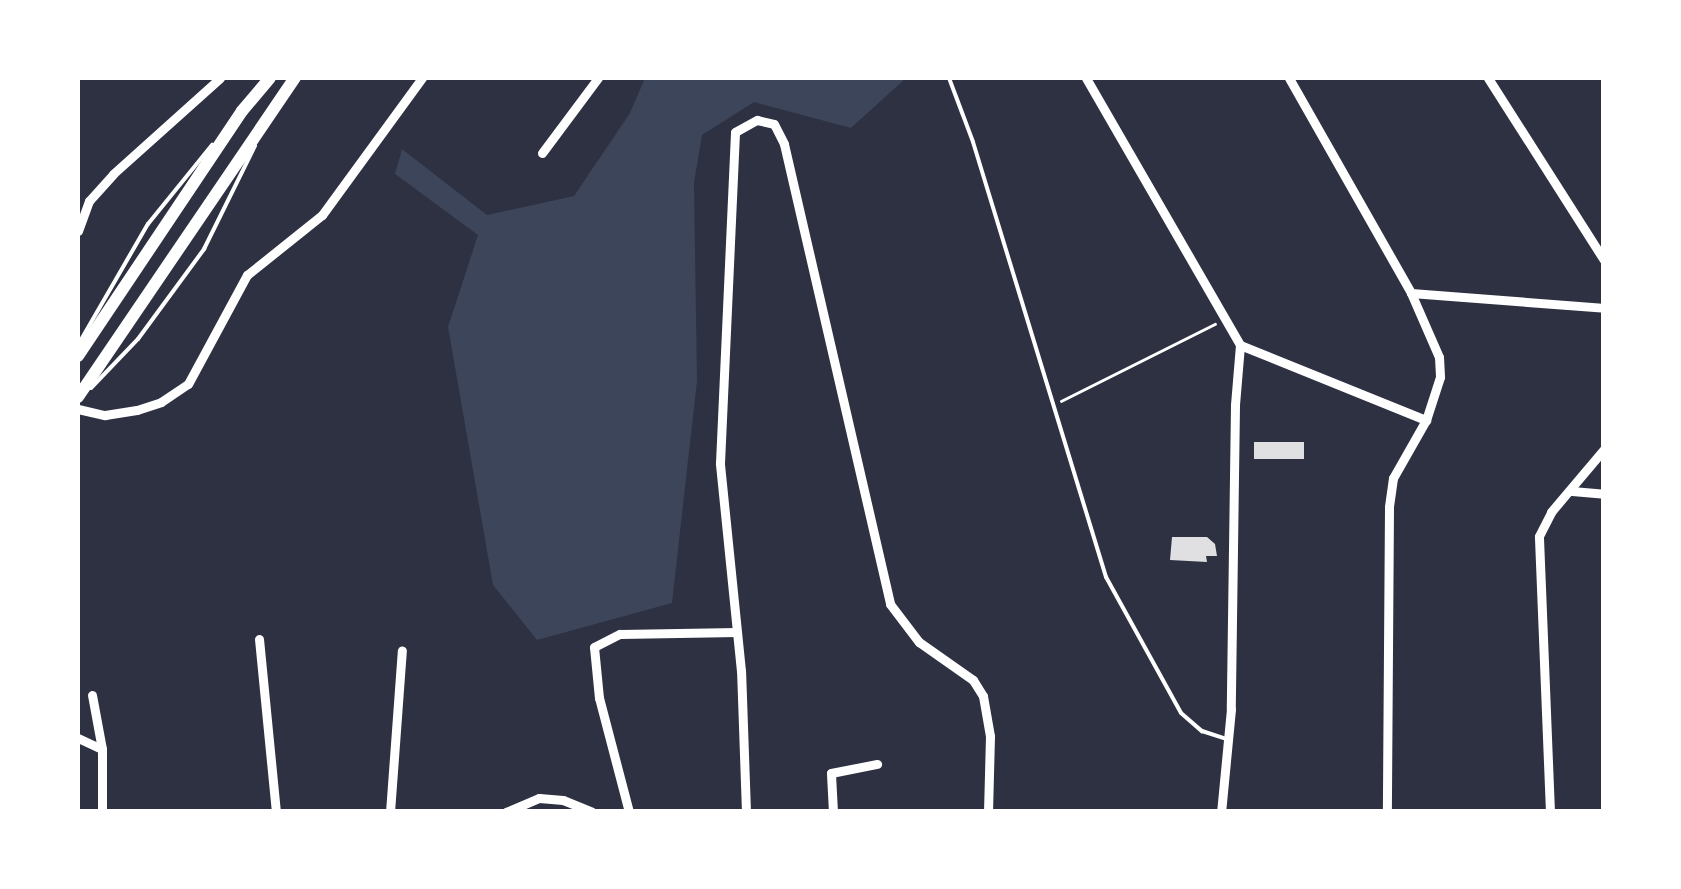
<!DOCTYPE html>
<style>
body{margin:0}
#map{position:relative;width:1681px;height:889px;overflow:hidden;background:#2d3142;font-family:"Asap Condensed",sans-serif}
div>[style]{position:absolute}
.green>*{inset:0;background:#3c4559}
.building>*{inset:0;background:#e0e0e3;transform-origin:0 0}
.path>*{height:2.5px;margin:-1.25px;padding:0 1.25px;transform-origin:1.25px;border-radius:1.25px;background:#fff}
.service>*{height:4px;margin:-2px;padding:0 2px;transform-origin:2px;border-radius:2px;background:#fff}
.minor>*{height:9px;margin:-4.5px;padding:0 4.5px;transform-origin:4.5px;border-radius:4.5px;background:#fff}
.primary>*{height:12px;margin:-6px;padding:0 6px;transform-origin:6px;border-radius:6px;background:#fff}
span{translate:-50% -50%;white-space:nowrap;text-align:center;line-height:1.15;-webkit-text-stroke:8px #fff;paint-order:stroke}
.frame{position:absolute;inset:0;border:80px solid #fff;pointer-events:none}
</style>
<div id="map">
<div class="green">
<i style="clip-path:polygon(645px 78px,906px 78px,851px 128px,754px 102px,702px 135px,694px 183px,697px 381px,672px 603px,537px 640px,493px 585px,448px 327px,478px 235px,395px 174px,402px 149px,487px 215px,574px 196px,630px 113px)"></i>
</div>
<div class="building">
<i style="left:1304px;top:442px;width:17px;height:50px;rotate:90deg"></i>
<i style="clip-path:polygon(1172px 537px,1207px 537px,1215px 544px,1217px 556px,1206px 556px,1207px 562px,1170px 560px)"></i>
</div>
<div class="path">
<i style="left:1061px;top:401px;width:172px;rotate:-26.6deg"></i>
</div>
<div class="service">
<i style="left:949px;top:78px;width:68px;rotate:69.4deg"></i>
<i style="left:973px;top:142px;width:455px;rotate:73deg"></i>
<i style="left:1106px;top:577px;width:155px;rotate:61.1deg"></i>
<i style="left:1181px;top:713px;width:28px;rotate:41deg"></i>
<i style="left:1202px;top:731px;width:23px;rotate:18deg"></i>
<i style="left:78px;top:345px;width:140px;rotate:-60deg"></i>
<i style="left:148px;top:224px;width:102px;rotate:-51deg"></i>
<i style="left:91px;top:388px;width:68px;rotate:-46.2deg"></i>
<i style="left:138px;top:339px;width:112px;rotate:-53.7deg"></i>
<i style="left:204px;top:249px;width:115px;rotate:-63.7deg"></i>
</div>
<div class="minor">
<i style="left:1086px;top:78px;width:308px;rotate:60deg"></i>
<i style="left:1240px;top:345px;width:60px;rotate:94.8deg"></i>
<i style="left:1235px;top:405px;width:304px;rotate:90.8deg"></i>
<i style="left:1231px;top:709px;width:103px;rotate:95.5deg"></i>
<i style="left:1289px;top:78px;width:247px;rotate:60.4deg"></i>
<i style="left:1411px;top:293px;width:70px;rotate:66.4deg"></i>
<i style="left:1439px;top:357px;width:20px;rotate:87deg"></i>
<i style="left:1440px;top:377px;width:45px;rotate:108deg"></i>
<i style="left:1426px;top:420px;width:67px;rotate:119.6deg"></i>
<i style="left:1393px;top:478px;width:29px;rotate:98deg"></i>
<i style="left:1389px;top:507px;width:305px;rotate:90.4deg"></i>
<i style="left:1488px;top:78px;width:216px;rotate:57.5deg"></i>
<i style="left:542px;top:153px;width:94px;rotate:-53.3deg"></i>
<i style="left:78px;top:231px;width:32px;rotate:-70deg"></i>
<i style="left:89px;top:201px;width:36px;rotate:-48deg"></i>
<i style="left:113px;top:174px;width:144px;rotate:-41.9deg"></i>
<i style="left:1411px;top:293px;width:194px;rotate:4.4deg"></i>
<i style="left:1240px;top:345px;width:201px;rotate:22deg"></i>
<i style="left:78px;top:409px;width:28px;rotate:13deg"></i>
<i style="left:105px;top:415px;width:32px;rotate:-9deg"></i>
<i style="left:137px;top:410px;width:25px;rotate:-18deg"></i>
<i style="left:161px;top:402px;width:32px;rotate:-34deg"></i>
<i style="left:188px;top:384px;width:124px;rotate:-61.6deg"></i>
<i style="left:247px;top:275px;width:96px;rotate:-38.7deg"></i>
<i style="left:322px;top:215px;width:170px;rotate:-53.9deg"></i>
<i style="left:1572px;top:491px;width:32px;rotate:5deg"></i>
<i style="left:259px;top:639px;width:174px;rotate:84.4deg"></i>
<i style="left:92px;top:695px;width:55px;rotate:79.5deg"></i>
<i style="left:102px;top:749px;width:63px;rotate:90deg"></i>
<i style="left:78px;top:738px;width:26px;rotate:25deg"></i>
<i style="left:390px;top:812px;width:162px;rotate:-85.8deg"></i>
<i style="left:506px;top:812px;width:36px;rotate:-23deg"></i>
<i style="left:539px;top:798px;width:24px;rotate:5deg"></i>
<i style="left:563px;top:800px;width:31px;rotate:22deg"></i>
<i style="left:629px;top:812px;width:118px;rotate:-104.7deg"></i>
<i style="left:599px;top:698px;width:51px;rotate:-95.6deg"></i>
<i style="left:594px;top:647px;width:29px;rotate:-27deg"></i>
<i style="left:620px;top:634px;width:117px;rotate:-1deg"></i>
<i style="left:746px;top:812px;width:141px;rotate:-92deg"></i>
<i style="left:741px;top:671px;width:209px;rotate:-95.8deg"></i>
<i style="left:720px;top:463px;width:331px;rotate:-87.4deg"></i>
<i style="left:735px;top:132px;width:25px;rotate:-29deg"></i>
<i style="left:757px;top:120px;width:17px;rotate:13deg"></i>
<i style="left:774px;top:124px;width:22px;rotate:63deg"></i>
<i style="left:784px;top:144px;width:472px;rotate:77deg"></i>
<i style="left:890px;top:604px;width:48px;rotate:52.7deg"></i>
<i style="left:919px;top:642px;width:66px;rotate:35.1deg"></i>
<i style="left:973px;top:680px;width:19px;rotate:58deg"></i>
<i style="left:983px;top:696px;width:41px;rotate:80.1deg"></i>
<i style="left:990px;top:736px;width:76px;rotate:91.5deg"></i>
<i style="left:833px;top:812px;width:39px;rotate:-93deg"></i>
<i style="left:831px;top:773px;width:47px;rotate:-11.1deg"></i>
<i style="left:1550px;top:812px;width:276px;rotate:-92.3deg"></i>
<i style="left:1539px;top:536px;width:27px;rotate:-63deg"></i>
<i style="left:1551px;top:512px;width:82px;rotate:-49.9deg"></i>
</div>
<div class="primary">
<i style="left:78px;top:356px;width:295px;rotate:-56.2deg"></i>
<i style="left:242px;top:111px;width:43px;rotate:-49.7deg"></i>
<i style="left:78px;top:397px;width:386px;rotate:-55.8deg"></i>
</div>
<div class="frame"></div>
</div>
